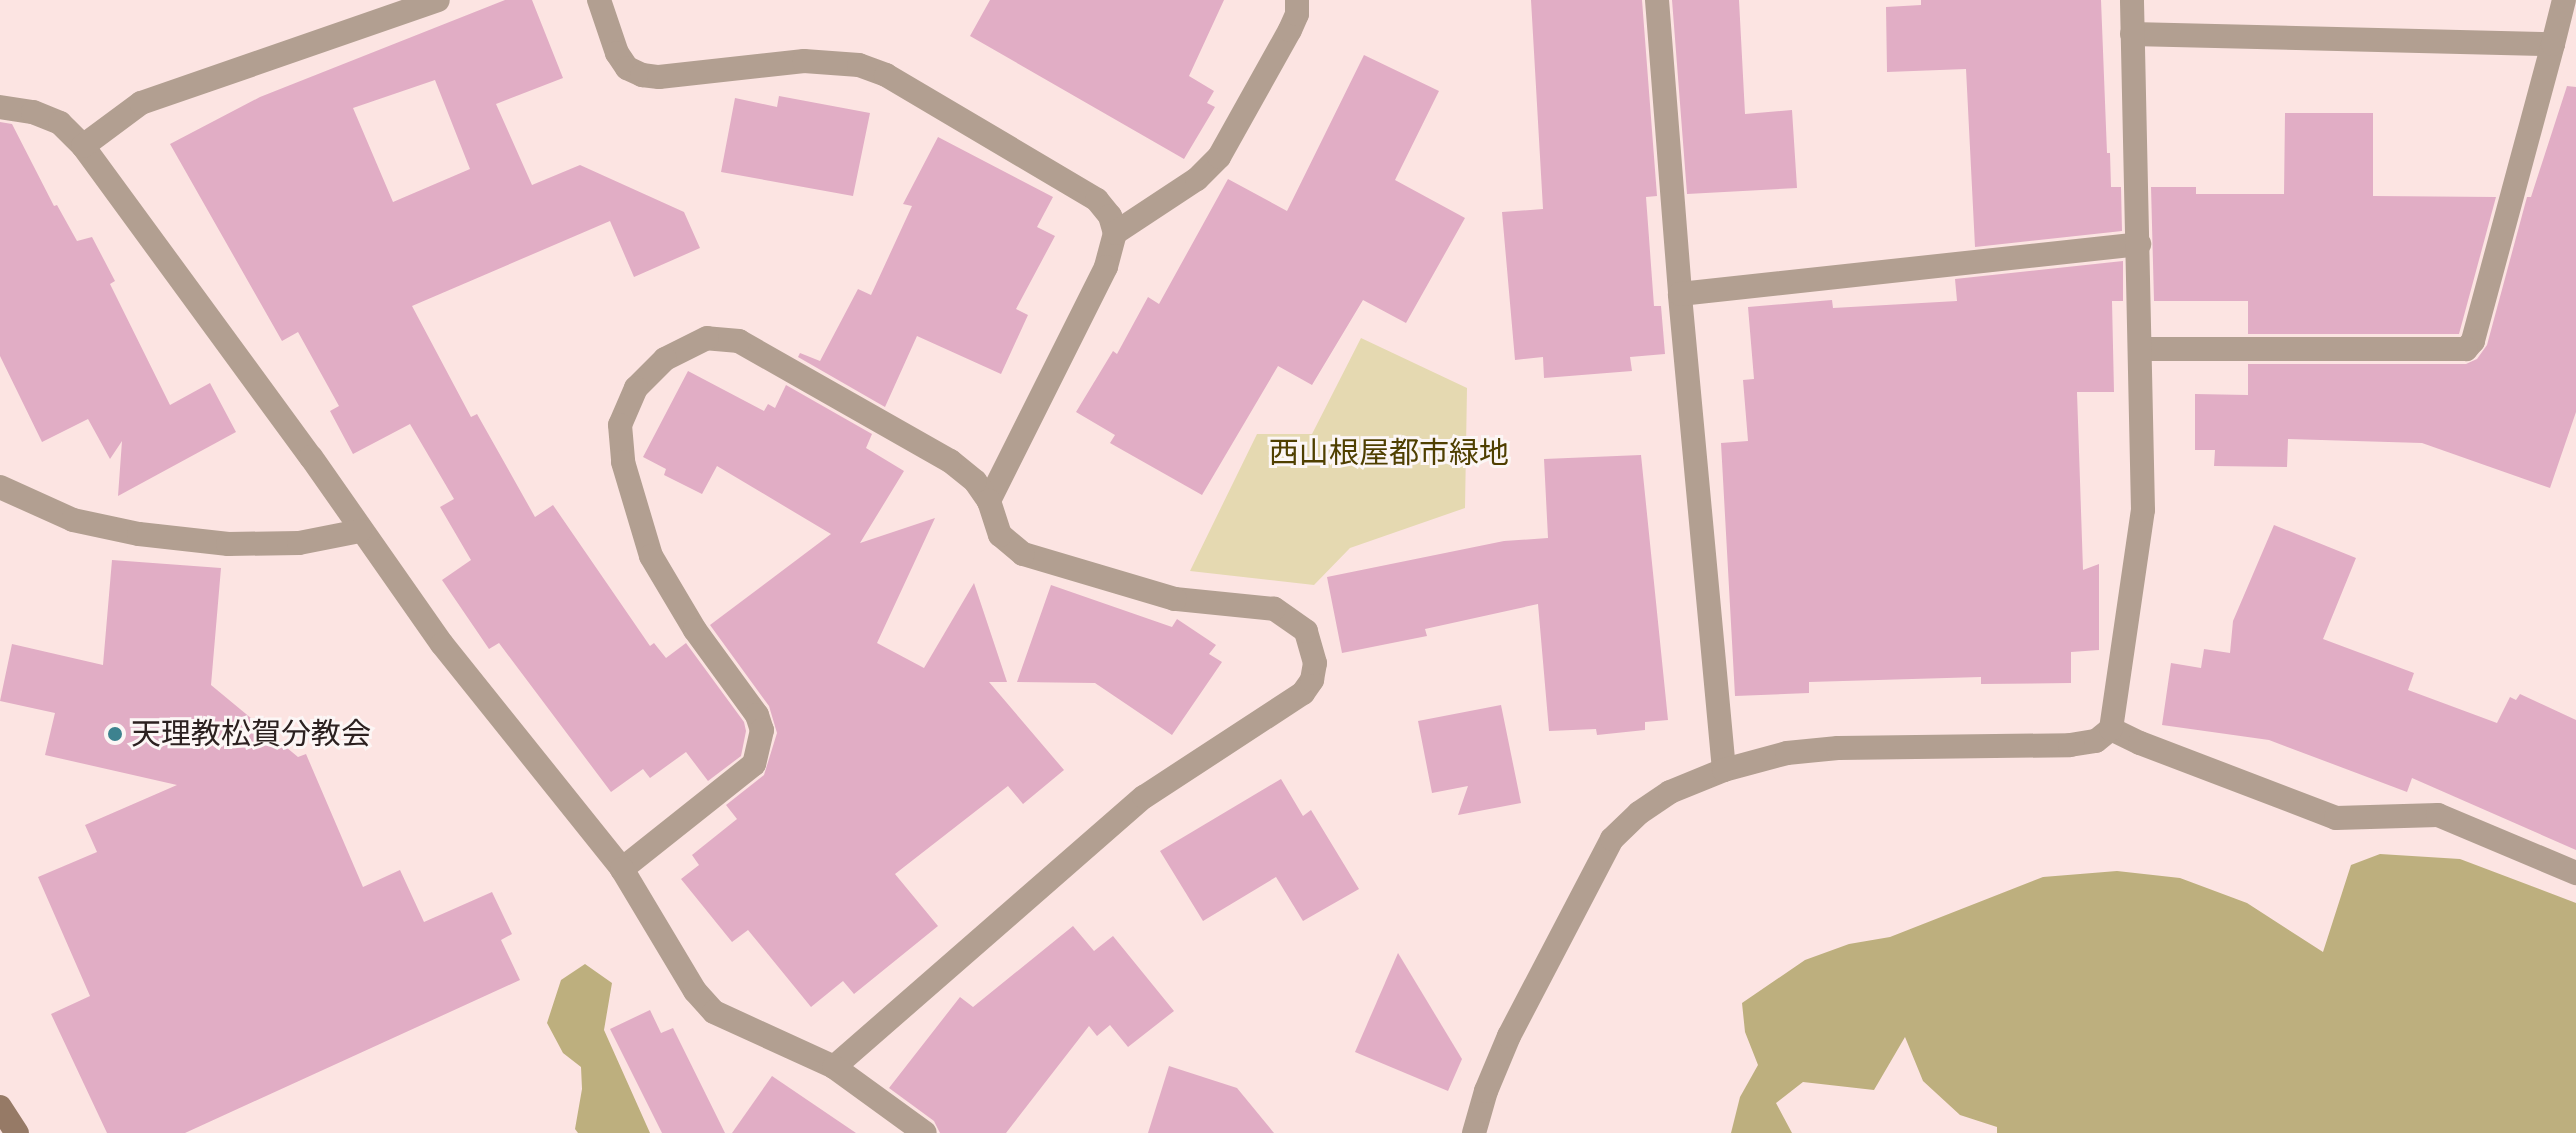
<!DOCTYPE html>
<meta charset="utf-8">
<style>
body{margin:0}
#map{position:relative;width:2576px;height:1133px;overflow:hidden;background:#fce4e2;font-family:Cabin,"Noto Sans JP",sans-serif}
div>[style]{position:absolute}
.green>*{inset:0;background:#e5d9b1}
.forest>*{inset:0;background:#bdaf7e}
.building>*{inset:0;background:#e1adc5}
.street>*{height:24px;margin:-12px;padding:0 12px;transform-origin:12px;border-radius:12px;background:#b29f91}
.secondary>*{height:24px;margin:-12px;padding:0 12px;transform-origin:12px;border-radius:12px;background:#967a66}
.dots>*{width:22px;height:22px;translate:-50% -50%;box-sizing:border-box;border:4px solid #fcf6f5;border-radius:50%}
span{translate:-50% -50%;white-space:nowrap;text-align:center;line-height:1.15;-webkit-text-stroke:6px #fcf6f5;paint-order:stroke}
.park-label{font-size:30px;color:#4f3f00}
.poi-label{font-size:30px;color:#2c2120}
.left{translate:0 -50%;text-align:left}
</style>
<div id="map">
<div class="green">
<i style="clip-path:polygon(1361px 338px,1467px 388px,1465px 508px,1350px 548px,1314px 585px,1190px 571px,1257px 434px,1312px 434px)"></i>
</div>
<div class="forest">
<i style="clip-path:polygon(2380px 854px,2460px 859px,2576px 903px,2576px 1133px,1997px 1133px,1997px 1127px,1960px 1115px,1923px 1081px,1905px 1037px,1874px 1090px,1803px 1082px,1776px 1103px,1792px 1133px,1731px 1133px,1740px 1097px,1758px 1065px,1745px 1032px,1742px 1003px,1805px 960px,1849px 944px,1890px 937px,2043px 877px,2117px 871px,2180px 878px,2247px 903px,2323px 952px,2351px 865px)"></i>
<i style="clip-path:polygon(585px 964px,612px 983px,604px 1030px,650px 1133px,578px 1133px,575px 1129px,582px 1089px,581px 1067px,563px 1053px,547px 1023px,561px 980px)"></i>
</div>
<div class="building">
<i style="clip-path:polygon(evenodd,505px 0,532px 0,563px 78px,496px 104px,532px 185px,580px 165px,684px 212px,700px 248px,634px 277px,610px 221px,412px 306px,471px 417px,477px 414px,535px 517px,553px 505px,650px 646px,654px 643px,666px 658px,686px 643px,744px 722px,746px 731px,741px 756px,708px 781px,686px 752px,650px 778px,643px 769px,611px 792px,499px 643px,489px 649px,442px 580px,471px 560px,440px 507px,454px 499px,410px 424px,353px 454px,330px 411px,339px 406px,298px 332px,282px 341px,170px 144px,260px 97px,505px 0,435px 80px,470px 169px,393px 202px,353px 108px,435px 80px)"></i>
<i style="clip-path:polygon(990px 0,1224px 0,1189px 76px,1214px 91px,1207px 103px,1215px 107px,1184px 159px,970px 36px)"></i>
<i style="clip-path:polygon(1531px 0,1642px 0,1657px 196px,1646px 197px,1654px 306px,1661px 306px,1665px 354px,1630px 357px,1632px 371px,1544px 378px,1543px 357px,1515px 360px,1502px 212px,1543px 209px)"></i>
<i style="clip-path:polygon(1672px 0,1739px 0,1745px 114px,1792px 110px,1797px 188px,1687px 194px)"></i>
<i style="clip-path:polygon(1921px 0,2101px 0,2107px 153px,2110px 153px,2111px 187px,2121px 187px,2122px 231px,1975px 247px,1966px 69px,1887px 72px,1886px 7px,1921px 5px)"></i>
<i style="clip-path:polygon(1364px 55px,1439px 91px,1395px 180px,1465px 218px,1406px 323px,1363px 300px,1312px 385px,1278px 366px,1202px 495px,1110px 443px,1115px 435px,1076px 412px,1113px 351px,1117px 354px,1148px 297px,1159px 304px,1228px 179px,1287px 211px)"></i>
<i style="clip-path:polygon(2567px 86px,2576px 87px,2576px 412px,2550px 488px,2422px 443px,2288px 439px,2287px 467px,2214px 466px,2215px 450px,2195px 450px,2195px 394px,2248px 395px,2248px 364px,2466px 364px,2477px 359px,2487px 345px,2527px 197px,2531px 197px)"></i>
<i style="clip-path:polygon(779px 96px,870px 113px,853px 196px,721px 172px,735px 98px,777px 107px)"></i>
<i style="clip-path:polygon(2285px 113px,2373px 113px,2373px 196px,2496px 197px,2459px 334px,2248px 334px,2248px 301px,2154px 301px,2151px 187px,2196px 187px,2196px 194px,2284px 194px)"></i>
<i style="clip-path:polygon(0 122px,12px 124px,54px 206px,57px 205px,77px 241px,92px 237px,115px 281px,110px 284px,170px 405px,210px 383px,236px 432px,118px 496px,122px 441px,110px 459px,88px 419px,42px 442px,0 356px)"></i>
<i style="clip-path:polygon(938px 137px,1053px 197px,1037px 227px,1055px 236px,1016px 309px,1028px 315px,1001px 374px,917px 336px,885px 407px,798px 357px,800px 353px,820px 361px,858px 289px,871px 295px,912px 206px,903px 204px)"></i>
<i style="clip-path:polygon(2123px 261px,2123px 301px,2112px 301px,2114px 392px,2077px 392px,2083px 570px,2099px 564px,2099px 650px,2071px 652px,2071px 683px,1981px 684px,1981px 677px,1809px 682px,1809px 693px,1735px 696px,1721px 443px,1748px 441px,1743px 380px,1754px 379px,1748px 307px,1832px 300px,1833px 308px,1957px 301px,1955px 279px)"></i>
<i style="clip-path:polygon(688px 371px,764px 411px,768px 404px,775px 408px,786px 385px,872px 434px,866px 448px,904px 471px,860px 543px,935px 518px,877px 643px,924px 668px,974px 583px,1007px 682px,989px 682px,1064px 770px,1023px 804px,1008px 786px,895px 874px,938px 926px,854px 994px,843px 981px,811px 1007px,748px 930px,732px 942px,681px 879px,699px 865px,692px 855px,737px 819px,726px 805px,764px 775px,777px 733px,769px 706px,710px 625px,831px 534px,717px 466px,702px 494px,664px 475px,666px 469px,643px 457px)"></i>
<i style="clip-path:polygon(1641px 455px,1668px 720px,1645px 722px,1645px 730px,1597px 735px,1596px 729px,1549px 731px,1538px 604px,1425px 629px,1427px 636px,1342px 653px,1327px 577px,1504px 541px,1548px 538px,1544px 459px)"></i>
<i style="clip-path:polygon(2274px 525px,2356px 558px,2323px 639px,2414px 673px,2408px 690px,2497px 723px,2510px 697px,2516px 700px,2520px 694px,2576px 720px,2576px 850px,2412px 778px,2407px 792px,2269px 740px,2162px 725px,2171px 663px,2201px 668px,2204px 649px,2230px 653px,2233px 621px)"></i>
<i style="clip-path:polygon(112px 560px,221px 568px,211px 685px,298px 757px,306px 754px,363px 887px,400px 870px,424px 922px,492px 892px,512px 934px,501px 940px,520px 980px,185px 1133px,107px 1133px,51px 1014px,90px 996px,38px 877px,97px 852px,85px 825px,177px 785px,45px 755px,55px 713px,0 701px,12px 644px,103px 665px)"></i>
<i style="clip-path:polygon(1051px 585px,1172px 627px,1177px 619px,1216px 645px,1209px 654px,1222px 662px,1172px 735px,1095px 683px,1017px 682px)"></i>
<i style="clip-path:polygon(1501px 705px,1521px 803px,1458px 815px,1468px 786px,1432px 793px,1418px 721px)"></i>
<i style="clip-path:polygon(1281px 779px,1303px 816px,1311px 810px,1359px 889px,1303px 921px,1276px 877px,1203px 921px,1160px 851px)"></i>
<i style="clip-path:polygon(1073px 926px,1094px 951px,1113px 936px,1174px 1011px,1128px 1047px,1110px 1025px,1097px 1036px,1089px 1026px,1006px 1133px,940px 1133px,934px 1121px,889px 1088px,960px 997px,973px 1007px)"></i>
<i style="clip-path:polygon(1398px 953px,1462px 1059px,1448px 1091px,1355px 1052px)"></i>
<i style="clip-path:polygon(650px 1010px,661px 1033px,673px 1028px,725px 1133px,662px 1133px,610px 1029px)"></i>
<i style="clip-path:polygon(1169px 1066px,1237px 1088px,1274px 1133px,1148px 1133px)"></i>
<i style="clip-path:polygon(772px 1076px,856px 1133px,732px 1133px)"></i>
</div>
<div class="street">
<i style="left:599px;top:0;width:56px;rotate:71.2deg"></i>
<i style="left:617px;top:53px;width:18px;rotate:56deg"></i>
<i style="left:627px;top:68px;width:17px;rotate:25deg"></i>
<i style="left:642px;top:75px;width:17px;rotate:7deg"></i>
<i style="left:659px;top:77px;width:146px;rotate:-6.3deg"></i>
<i style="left:804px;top:61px;width:55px;rotate:4.2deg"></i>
<i style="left:859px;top:65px;width:29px;rotate:20deg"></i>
<i style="left:886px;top:75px;width:245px;rotate:30.6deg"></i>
<i style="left:1097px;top:200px;width:21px;rotate:51deg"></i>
<i style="left:1110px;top:216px;width:18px;rotate:74deg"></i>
<i style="left:1115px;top:233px;width:35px;rotate:105deg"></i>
<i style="left:1106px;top:267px;width:262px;rotate:116.6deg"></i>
<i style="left:989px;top:501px;width:24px;rotate:-125deg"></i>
<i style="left:975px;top:481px;width:32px;rotate:-141deg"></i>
<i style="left:950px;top:461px;width:243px;rotate:-150.4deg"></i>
<i style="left:739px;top:341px;width:32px;rotate:-175deg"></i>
<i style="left:707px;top:338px;width:47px;rotate:153.4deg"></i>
<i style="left:665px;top:359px;width:41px;rotate:135deg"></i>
<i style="left:636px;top:388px;width:40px;rotate:113.4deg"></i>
<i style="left:620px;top:425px;width:37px;rotate:85deg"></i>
<i style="left:623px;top:462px;width:98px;rotate:73.4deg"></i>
<i style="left:651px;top:556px;width:86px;rotate:59.3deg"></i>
<i style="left:695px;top:630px;width:105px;rotate:53.9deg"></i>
<i style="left:757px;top:715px;width:16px;rotate:72deg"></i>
<i style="left:762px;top:730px;width:35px;rotate:103deg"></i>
<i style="left:754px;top:764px;width:169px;rotate:141.5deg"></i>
<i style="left:1657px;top:0;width:295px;rotate:85.5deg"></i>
<i style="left:2132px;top:34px;width:421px;rotate:1.4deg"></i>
<i style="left:2553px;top:44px;width:308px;rotate:105.1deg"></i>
<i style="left:2473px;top:341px;width:11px;rotate:131deg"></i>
<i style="left:2466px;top:349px;width:326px;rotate:180deg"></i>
<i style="left:2553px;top:44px;width:45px;rotate:-76deg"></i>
<i style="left:0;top:107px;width:33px;rotate:9deg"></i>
<i style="left:33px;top:112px;width:29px;rotate:22deg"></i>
<i style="left:60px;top:123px;width:33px;rotate:45deg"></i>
<i style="left:83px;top:146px;width:386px;rotate:53.8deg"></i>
<i style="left:311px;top:457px;width:228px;rotate:55deg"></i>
<i style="left:442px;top:644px;width:288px;rotate:51.3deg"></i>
<i style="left:622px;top:869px;width:142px;rotate:59.1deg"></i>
<i style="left:695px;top:991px;width:28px;rotate:48deg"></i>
<i style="left:714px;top:1012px;width:132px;rotate:24.6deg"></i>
<i style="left:834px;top:1067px;width:411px;rotate:-41.1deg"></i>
<i style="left:1144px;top:797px;width:190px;rotate:-33.2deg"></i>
<i style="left:1303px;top:693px;width:16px;rotate:-55deg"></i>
<i style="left:1312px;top:680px;width:17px;rotate:-80deg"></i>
<i style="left:1315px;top:663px;width:33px;rotate:-106deg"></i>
<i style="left:1306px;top:631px;width:39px;rotate:-145deg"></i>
<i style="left:1274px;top:609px;width:100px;rotate:-174.2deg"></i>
<i style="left:1175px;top:599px;width:159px;rotate:-163.5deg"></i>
<i style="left:1023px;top:554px;width:30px;rotate:-140deg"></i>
<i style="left:1000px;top:535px;width:36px;rotate:-108deg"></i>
<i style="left:83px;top:146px;width:72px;rotate:-36.6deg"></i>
<i style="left:141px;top:103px;width:314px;rotate:-19.1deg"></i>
<i style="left:1115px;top:233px;width:98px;rotate:-33.4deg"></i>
<i style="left:1197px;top:179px;width:31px;rotate:-45deg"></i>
<i style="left:1219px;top:157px;width:145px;rotate:-60.8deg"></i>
<i style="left:1290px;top:30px;width:17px;rotate:-66deg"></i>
<i style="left:1297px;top:14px;width:14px;rotate:-90deg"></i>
<i style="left:0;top:487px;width:80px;rotate:24.3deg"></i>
<i style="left:73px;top:520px;width:67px;rotate:12deg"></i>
<i style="left:139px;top:534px;width:90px;rotate:6.4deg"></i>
<i style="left:228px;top:544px;width:71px;rotate:-0.8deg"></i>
<i style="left:299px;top:543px;width:62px;rotate:-11.1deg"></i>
<i style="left:2111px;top:729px;width:32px;rotate:26deg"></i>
<i style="left:2140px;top:743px;width:210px;rotate:20.9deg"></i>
<i style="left:2336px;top:818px;width:102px;rotate:-1.7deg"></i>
<i style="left:2438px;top:815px;width:150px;rotate:22.8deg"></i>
<i style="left:1724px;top:770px;width:478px;rotate:-95.3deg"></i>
<i style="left:1680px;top:294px;width:462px;rotate:-6.2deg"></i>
<i style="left:834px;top:1067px;width:112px;rotate:36deg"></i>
<i style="left:1474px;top:1133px;width:44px;rotate:-74.1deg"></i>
<i style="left:1486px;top:1091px;width:60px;rotate:-67.3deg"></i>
<i style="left:1509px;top:1036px;width:222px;rotate:-62.4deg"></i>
<i style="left:1612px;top:839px;width:37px;rotate:-44deg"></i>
<i style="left:1639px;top:813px;width:37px;rotate:-34deg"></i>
<i style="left:1670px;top:792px;width:58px;rotate:-22.2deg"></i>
<i style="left:1724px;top:770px;width:65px;rotate:-15.1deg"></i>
<i style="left:1787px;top:753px;width:51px;rotate:-5.6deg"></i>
<i style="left:1838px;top:748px;width:232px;rotate:-0.7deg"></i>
<i style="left:2070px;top:745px;width:26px;rotate:-9deg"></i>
<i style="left:2096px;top:741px;width:19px;rotate:-39deg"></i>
<i style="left:2111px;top:729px;width:221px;rotate:-81.7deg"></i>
<i style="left:2143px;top:510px;width:510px;rotate:-91.24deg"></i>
</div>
<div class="secondary">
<i style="left:0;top:1107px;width:31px;rotate:57deg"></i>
</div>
<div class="dots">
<i style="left:115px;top:734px;background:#3d828f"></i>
</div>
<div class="park-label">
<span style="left:1389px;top:453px">西山根屋都市緑地</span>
</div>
<div class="poi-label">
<span class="left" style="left:131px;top:734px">天理教松賀分教会</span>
</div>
</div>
